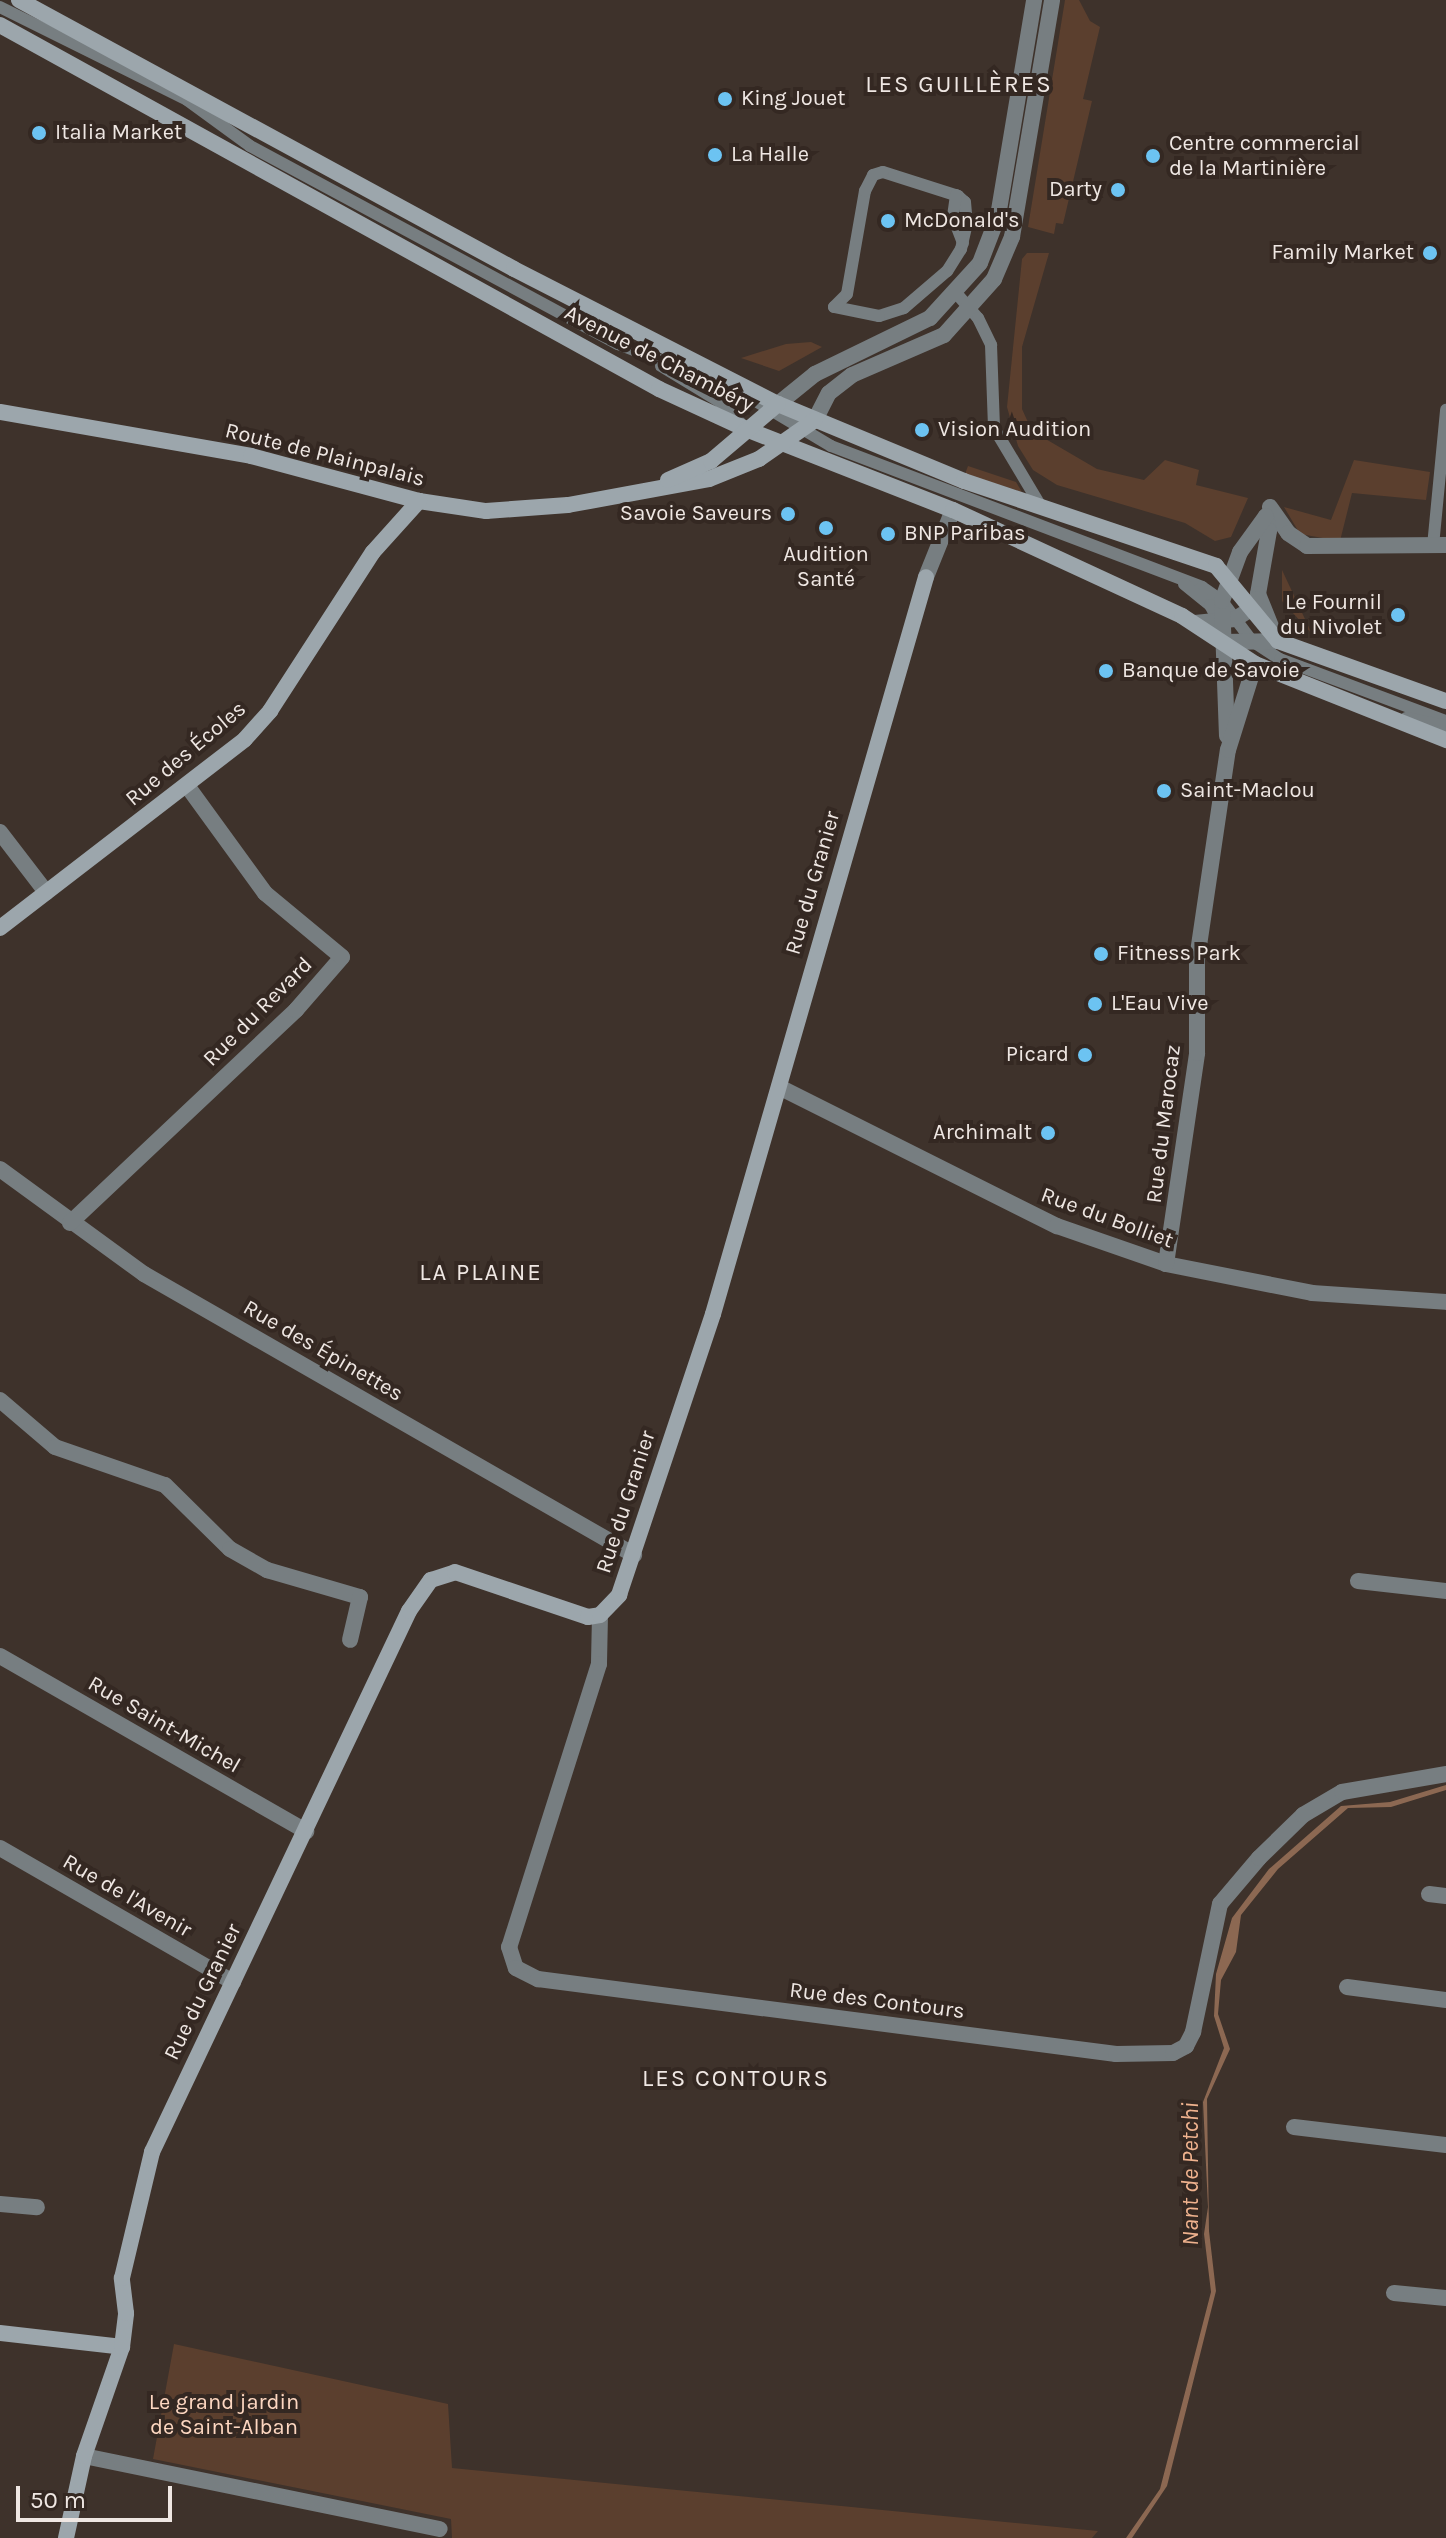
<!DOCTYPE html>
<meta charset="utf-8">
<style>
body{margin:0}
#map{position:relative;width:1446px;height:2538px;overflow:hidden;background:#3e322b;font-family:Karla,sans-serif}
div>[style]{position:absolute}
.green>*{inset:0;background:#5b3f2e}
.water>*{inset:0;background:#8c6852}
.lane>*{height:12px;margin:-6px;padding:0 6px;transform-origin:6px;border-radius:6px;background:#777e81}
.street>*{height:16px;margin:-8px;padding:0 8px;transform-origin:8px;border-radius:8px;background:#777e81}
.secondary>*{height:16px;margin:-8px;padding:0 8px;transform-origin:8px;border-radius:8px;background:#9ca6ac}
.dots>*{width:22px;height:22px;translate:-50% -50%;box-sizing:border-box;border:4px solid #342822;border-radius:50%}
span{translate:-50% -50%;white-space:nowrap;text-align:center;line-height:1.15;-webkit-text-stroke:8px #342822;paint-order:stroke}
.poi-label{font-size:22px;color:#efe7e3}
.left{translate:0 -50%;text-align:left}
.right{translate:-100% -50%;text-align:right}
.street-label{font-size:22px;color:#efe7e3}
.park-label{font-size:22px;color:#fdd7c1}
.neighbourhood-label{font-size:24px;color:#efe7e3;letter-spacing:2px}
.water-label{font-size:24px;color:#efb28e;font-style:italic}
.scale{position:absolute;left:16px;top:2486px;width:156px;height:36px;box-sizing:border-box;border:4px solid #efe7e3;border-top:0;padding-left:10px;font-size:24px;line-height:28px;white-space:nowrap;color:#efe7e3;-webkit-text-stroke:6px #342822;paint-order:stroke}
</style>
<div id="map">
<div class="green">
<i style="clip-path:polygon(1065px 0,1079px 0,1090px 21px,1100px 27px,1083px 99px,1092px 101px,1063px 224px,1056px 223px,1054px 234px,1028px 227px)"></i>
<i style="clip-path:polygon(1027px 253px,1049px 253px,1022px 347px,1022px 409px,1032px 431px,1097px 469px,1144px 480px,1165px 460px,1199px 470px,1196px 485px,1248px 498px,1231px 537px,1215px 541px,1185px 523px,1057px 485px,1033px 470px,1018px 446px,1007px 407px,1022px 259px)"></i>
<i style="clip-path:polygon(811px 342px,822px 347px,779px 371px,741px 358px,786px 344px)"></i>
<i style="clip-path:polygon(1354px 460px,1430px 472px,1426px 500px,1352px 493px,1340px 541px,1300px 534px,1284px 507px,1331px 520px)"></i>
<i style="clip-path:polygon(968px 466px,1016px 482px,1022px 492px,965px 474px)"></i>
<i style="clip-path:polygon(1282px 570px,1312px 634px,1282px 601px)"></i>
<i style="clip-path:polygon(174px 2344px,448px 2404px,452px 2468px,1098px 2531px,1092px 2538px,452px 2538px,451px 2519px,153px 2459px)"></i>
</div>
<div class="water">
<i style="clip-path:polygon(1446px 1785px,1446px 1790px,1391px 1807px,1348px 1808px,1278px 1869px,1241px 1915px,1236px 1952px,1221px 1980px,1218px 2014px,1230px 2049px,1207px 2099px,1209px 2231px,1216px 2291px,1167px 2486px,1132px 2538px,1126px 2538px,1160px 2489px,1211px 2292px,1204px 2234px,1208px 2207px,1203px 2102px,1224px 2048px,1214px 2016px,1216px 1974px,1232px 1918px,1269px 1869px,1341px 1806px,1390px 1802px)"></i>
</div>
<div class="lane">
<i style="left:0;top:7px;width:209px;rotate:26.4deg"></i>
<i style="left:187px;top:100px;width:78px;rotate:36.1deg"></i>
<i style="left:250px;top:146px;width:418px;rotate:28.3deg"></i>
<i style="left:618px;top:344px;width:130px;rotate:21.2deg"></i>
<i style="left:739px;top:391px;width:107px;rotate:30.9deg"></i>
<i style="left:831px;top:446px;width:397px;rotate:20.8deg"></i>
<i style="left:1202px;top:587px;width:24px;rotate:35deg"></i>
<i style="left:1222px;top:601px;width:50px;rotate:53.1deg"></i>
<i style="left:1252px;top:641px;width:33px;rotate:33deg"></i>
<i style="left:1280px;top:659px;width:177px;rotate:20.5deg"></i>
<i style="left:883px;top:172px;width:79px;rotate:17.7deg"></i>
<i style="left:958px;top:196px;width:9px;rotate:41deg"></i>
<i style="left:965px;top:202px;width:21px;rotate:85deg"></i>
<i style="left:967px;top:223px;width:27px;rotate:103deg"></i>
<i style="left:961px;top:249px;width:26px;rotate:122deg"></i>
<i style="left:947px;top:271px;width:57px;rotate:139.3deg"></i>
<i style="left:904px;top:308px;width:26px;rotate:162deg"></i>
<i style="left:879px;top:316px;width:46px;rotate:-168.7deg"></i>
<i style="left:834px;top:307px;width:18px;rotate:-45deg"></i>
<i style="left:847px;top:294px;width:105px;rotate:-80.1deg"></i>
<i style="left:865px;top:191px;width:18px;rotate:-63deg"></i>
<i style="left:873px;top:175px;width:10px;rotate:-17deg"></i>
<i style="left:956px;top:195px;width:22px;rotate:98deg"></i>
<i style="left:953px;top:217px;width:28px;rotate:69deg"></i>
<i style="left:957px;top:294px;width:32px;rotate:49deg"></i>
<i style="left:978px;top:318px;width:30px;rotate:64deg"></i>
<i style="left:991px;top:345px;width:83px;rotate:87.9deg"></i>
<i style="left:994px;top:428px;width:90px;rotate:59.1deg"></i>
<i style="left:661px;top:366px;width:69px;rotate:31.4deg"></i>
<i style="left:720px;top:402px;width:32px;rotate:46deg"></i>
<i style="left:1433px;top:546px;width:137px;rotate:-84.5deg"></i>
<i style="left:1184px;top:584px;width:33px;rotate:39deg"></i>
<i style="left:1210px;top:605px;width:19px;rotate:62deg"></i>
<i style="left:1406px;top:718px;width:41px;rotate:11.3deg"></i>
</div>
<div class="street">
<i style="left:778px;top:404px;width:48px;rotate:-39deg"></i>
<i style="left:815px;top:374px;width:128px;rotate:-26deg"></i>
<i style="left:930px;top:318px;width:74px;rotate:-47.7deg"></i>
<i style="left:980px;top:263px;width:50px;rotate:-69deg"></i>
<i style="left:998px;top:216px;width:219px;rotate:-80.5deg"></i>
<i style="left:815px;top:420px;width:30px;rotate:-63deg"></i>
<i style="left:829px;top:393px;width:29px;rotate:-38deg"></i>
<i style="left:852px;top:375px;width:100px;rotate:-23.5deg"></i>
<i style="left:944px;top:335px;width:75px;rotate:-48.2deg"></i>
<i style="left:994px;top:279px;width:46px;rotate:-66.8deg"></i>
<i style="left:1012px;top:237px;width:240px;rotate:-80.4deg"></i>
<i style="left:1270px;top:507px;width:32px;rotate:55deg"></i>
<i style="left:1288px;top:533px;width:23px;rotate:34deg"></i>
<i style="left:1307px;top:546px;width:139px;rotate:-0.4deg"></i>
<i style="left:1266px;top:516px;width:15px;rotate:79deg"></i>
<i style="left:1269px;top:531px;width:64px;rotate:99.9deg"></i>
<i style="left:1258px;top:594px;width:35px;rotate:68deg"></i>
<i style="left:926px;top:577px;width:72px;rotate:-68.1deg"></i>
<i style="left:1195px;top:623px;width:40px;rotate:-5.7deg"></i>
<i style="left:1235px;top:619px;width:19px;rotate:-32deg"></i>
<i style="left:1251px;top:609px;width:11px;rotate:-63deg"></i>
<i style="left:1222px;top:642px;width:56px;rotate:-1deg"></i>
<i style="left:1227px;top:736px;width:135px;rotate:-92.1deg"></i>
<i style="left:1222px;top:601px;width:52px;rotate:-69.8deg"></i>
<i style="left:1240px;top:552px;width:44px;rotate:-54.2deg"></i>
<i style="left:0;top:832px;width:76px;rotate:52.5deg"></i>
<i style="left:779px;top:1087px;width:311px;rotate:26.6deg"></i>
<i style="left:1057px;top:1226px;width:115px;rotate:19.2deg"></i>
<i style="left:1166px;top:1264px;width:149px;rotate:11.2deg"></i>
<i style="left:1312px;top:1293px;width:134px;rotate:3.8deg"></i>
<i style="left:0;top:1169px;width:178px;rotate:36.1deg"></i>
<i style="left:144px;top:1274px;width:565px;rotate:29.83deg"></i>
<i style="left:70px;top:1223px;width:311px;rotate:-43.3deg"></i>
<i style="left:296px;top:1010px;width:70px;rotate:-49deg"></i>
<i style="left:342px;top:957px;width:100px;rotate:-140.3deg"></i>
<i style="left:265px;top:893px;width:131px;rotate:-126deg"></i>
<i style="left:1166px;top:1264px;width:213px;rotate:-81.6deg"></i>
<i style="left:1197px;top:1053px;width:94px;rotate:-90deg"></i>
<i style="left:1197px;top:959px;width:211px;rotate:-81.6deg"></i>
<i style="left:1228px;top:750px;width:90px;rotate:-72.6deg"></i>
<i style="left:0;top:1400px;width:72px;rotate:40.5deg"></i>
<i style="left:55px;top:1447px;width:116px;rotate:19.1deg"></i>
<i style="left:165px;top:1485px;width:91px;rotate:44.6deg"></i>
<i style="left:230px;top:1549px;width:43px;rotate:29.6deg"></i>
<i style="left:267px;top:1570px;width:97px;rotate:16.2deg"></i>
<i style="left:360px;top:1597px;width:44px;rotate:103.1deg"></i>
<i style="left:1358px;top:1581px;width:89px;rotate:6.5deg"></i>
<i style="left:600px;top:1615px;width:49px;rotate:91.2deg"></i>
<i style="left:599px;top:1664px;width:297px;rotate:107.6deg"></i>
<i style="left:509px;top:1947px;width:22px;rotate:72deg"></i>
<i style="left:516px;top:1968px;width:25px;rotate:27deg"></i>
<i style="left:538px;top:1979px;width:583px;rotate:7.39deg"></i>
<i style="left:1116px;top:2054px;width:57px;rotate:-1deg"></i>
<i style="left:1173px;top:2053px;width:15px;rotate:-28deg"></i>
<i style="left:1186px;top:2046px;width:16px;rotate:-63deg"></i>
<i style="left:1193px;top:2032px;width:131px;rotate:-78.1deg"></i>
<i style="left:1220px;top:1904px;width:60px;rotate:-49.7deg"></i>
<i style="left:1259px;top:1858px;width:62px;rotate:-44.3deg"></i>
<i style="left:1303px;top:1815px;width:45px;rotate:-30.5deg"></i>
<i style="left:1342px;top:1792px;width:106px;rotate:-9.8deg"></i>
<i style="left:0;top:1656px;width:353px;rotate:29.8deg"></i>
<i style="left:0;top:1848px;width:269px;rotate:29.9deg"></i>
<i style="left:1429px;top:1894px;width:17px;rotate:7deg"></i>
<i style="left:1347px;top:1987px;width:100px;rotate:7.5deg"></i>
<i style="left:1294px;top:2127px;width:153px;rotate:6.8deg"></i>
<i style="left:0;top:2204px;width:37px;rotate:5deg"></i>
<i style="left:1394px;top:2293px;width:52px;rotate:5.5deg"></i>
<i style="left:84px;top:2456px;width:363px;rotate:11.6deg"></i>
</div>
<div class="secondary">
<i style="left:19px;top:0;width:563px;rotate:28.52deg"></i>
<i style="left:514px;top:269px;width:297px;rotate:27.1deg"></i>
<i style="left:778px;top:404px;width:201px;rotate:22.5deg"></i>
<i style="left:964px;top:481px;width:266px;rotate:18.6deg"></i>
<i style="left:1216px;top:566px;width:97px;rotate:50.4deg"></i>
<i style="left:1278px;top:641px;width:178px;rotate:19.7deg"></i>
<i style="left:0;top:25px;width:753px;rotate:28.91deg"></i>
<i style="left:659px;top:389px;width:96px;rotate:24.7deg"></i>
<i style="left:746px;top:429px;width:222px;rotate:21.4deg"></i>
<i style="left:953px;top:510px;width:252px;rotate:24.8deg"></i>
<i style="left:1182px;top:616px;width:87px;rotate:33.3deg"></i>
<i style="left:1255px;top:664px;width:206px;rotate:21.7deg"></i>
<i style="left:0;top:412px;width:255px;rotate:9.9deg"></i>
<i style="left:251px;top:456px;width:174px;rotate:15deg"></i>
<i style="left:419px;top:501px;width:68px;rotate:8.5deg"></i>
<i style="left:486px;top:511px;width:82px;rotate:-4.2deg"></i>
<i style="left:568px;top:505px;width:143px;rotate:-10.4deg"></i>
<i style="left:709px;top:479px;width:54px;rotate:-21.8deg"></i>
<i style="left:759px;top:459px;width:68px;rotate:-34.9deg"></i>
<i style="left:668px;top:480px;width:47px;rotate:-23.8deg"></i>
<i style="left:711px;top:461px;width:88px;rotate:-40.4deg"></i>
<i style="left:0;top:928px;width:309px;rotate:-37.6deg"></i>
<i style="left:245px;top:739px;width:38px;rotate:-48deg"></i>
<i style="left:270px;top:711px;width:189px;rotate:-57.1deg"></i>
<i style="left:373px;top:552px;width:69px;rotate:-48deg"></i>
<i style="left:0;top:2333px;width:123px;rotate:6.5deg"></i>
<i style="left:66px;top:2538px;width:84px;rotate:-77.6deg"></i>
<i style="left:84px;top:2456px;width:115px;rotate:-70.8deg"></i>
<i style="left:122px;top:2347px;width:34px;rotate:-83deg"></i>
<i style="left:126px;top:2313px;width:35px;rotate:-97deg"></i>
<i style="left:122px;top:2278px;width:130px;rotate:-76.6deg"></i>
<i style="left:152px;top:2152px;width:599px;rotate:-64.59deg"></i>
<i style="left:409px;top:1611px;width:38px;rotate:-55deg"></i>
<i style="left:431px;top:1580px;width:25px;rotate:-18deg"></i>
<i style="left:455px;top:1572px;width:140px;rotate:18.7deg"></i>
<i style="left:588px;top:1617px;width:12px;rotate:-9deg"></i>
<i style="left:600px;top:1615px;width:28px;rotate:-46deg"></i>
<i style="left:619px;top:1595px;width:296px;rotate:-71.5deg"></i>
<i style="left:713px;top:1314px;width:767px;rotate:-73.88deg"></i>
</div>
<div class="dots">
<i style="left:725px;top:99px;background:#6cc3f2"></i>
<i style="left:39px;top:133px;background:#6cc3f2"></i>
<i style="left:715px;top:155px;background:#6cc3f2"></i>
<i style="left:1153px;top:156px;background:#6cc3f2"></i>
<i style="left:1118px;top:190px;background:#6cc3f2"></i>
<i style="left:888px;top:221px;background:#6cc3f2"></i>
<i style="left:1430px;top:253px;background:#6cc3f2"></i>
<i style="left:922px;top:430px;background:#6cc3f2"></i>
<i style="left:788px;top:514px;background:#6cc3f2"></i>
<i style="left:826px;top:528px;background:#6cc3f2"></i>
<i style="left:888px;top:534px;background:#6cc3f2"></i>
<i style="left:1398px;top:615px;background:#6cc3f2"></i>
<i style="left:1106px;top:671px;background:#6cc3f2"></i>
<i style="left:1164px;top:791px;background:#6cc3f2"></i>
<i style="left:1101px;top:954px;background:#6cc3f2"></i>
<i style="left:1095px;top:1004px;background:#6cc3f2"></i>
<i style="left:1085px;top:1055px;background:#6cc3f2"></i>
<i style="left:1048px;top:1133px;background:#6cc3f2"></i>
</div>
<div class="poi-label">
<span class="left" style="left:741px;top:99px">King Jouet</span>
<span class="left" style="left:55px;top:133px">Italia Market</span>
<span class="left" style="left:1169px;top:156px">Centre commercial<br>de la Martinière</span>
<span class="left" style="left:731px;top:155px">La Halle</span>
<span class="right" style="left:1102px;top:190px">Darty</span>
<span class="left" style="left:904px;top:221px">McDonald's</span>
<span class="right" style="left:1414px;top:253px">Family Market</span>
<span class="left" style="left:938px;top:430px">Vision Audition</span>
<span class="right" style="left:772px;top:514px">Savoie Saveurs</span>
<span class="left" style="left:904px;top:534px">BNP Paribas</span>
<span style="left:826px;top:567px">Audition<br>Santé</span>
<span class="right" style="left:1382px;top:615px">Le Fournil<br>du Nivolet</span>
<span class="left" style="left:1122px;top:671px">Banque de Savoie</span>
<span class="left" style="left:1180px;top:791px">Saint-Maclou</span>
<span class="left" style="left:1117px;top:954px">Fitness Park</span>
<span class="left" style="left:1111px;top:1004px">L'Eau Vive</span>
<span class="right" style="left:1069px;top:1055px">Picard</span>
<span class="right" style="left:1032px;top:1133px">Archimalt</span>
</div>
<div class="street-label">
<span style="left:659px;top:359px;rotate:27deg">Avenue de Chambéry</span>
<span style="left:325px;top:455px;rotate:14deg">Route de Plainpalais</span>
<span style="left:186px;top:754px;rotate:-40deg">Rue des Écoles</span>
<span style="left:813px;top:883px;rotate:-74deg">Rue du Granier</span>
<span style="left:258px;top:1012px;rotate:-45deg">Rue du Revard</span>
<span style="left:1164px;top:1124px;rotate:-83deg">Rue du Marocaz</span>
<span style="left:1107px;top:1218px;rotate:20deg">Rue du Bolliet</span>
<span style="left:323px;top:1351px;rotate:30deg">Rue des Épinettes</span>
<span style="left:626px;top:1502px;rotate:-72deg">Rue du Granier</span>
<span style="left:164px;top:1725px;rotate:30deg">Rue Saint-Michel</span>
<span style="left:127px;top:1896px;rotate:30deg">Rue de l'Avenir</span>
<span style="left:203px;top:1992px;rotate:-64deg">Rue du Granier</span>
<span style="left:877px;top:2001px;rotate:7deg">Rue des Contours</span>
</div>
<div class="park-label">
<span style="left:224px;top:2415px">Le grand jardin<br>de Saint-Alban</span>
</div>
<div class="neighbourhood-label">
<span style="left:959px;top:85px">LES GUILLÈRES</span>
<span style="left:481px;top:1273px">LA PLAINE</span>
<span style="left:736px;top:2079px">LES CONTOURS</span>
</div>
<div class="water-label">
<span style="left:1191px;top:2174px;rotate:-90deg">Nant de Petchi</span>
</div>
<div class="scale">50 m</div>
</div>
